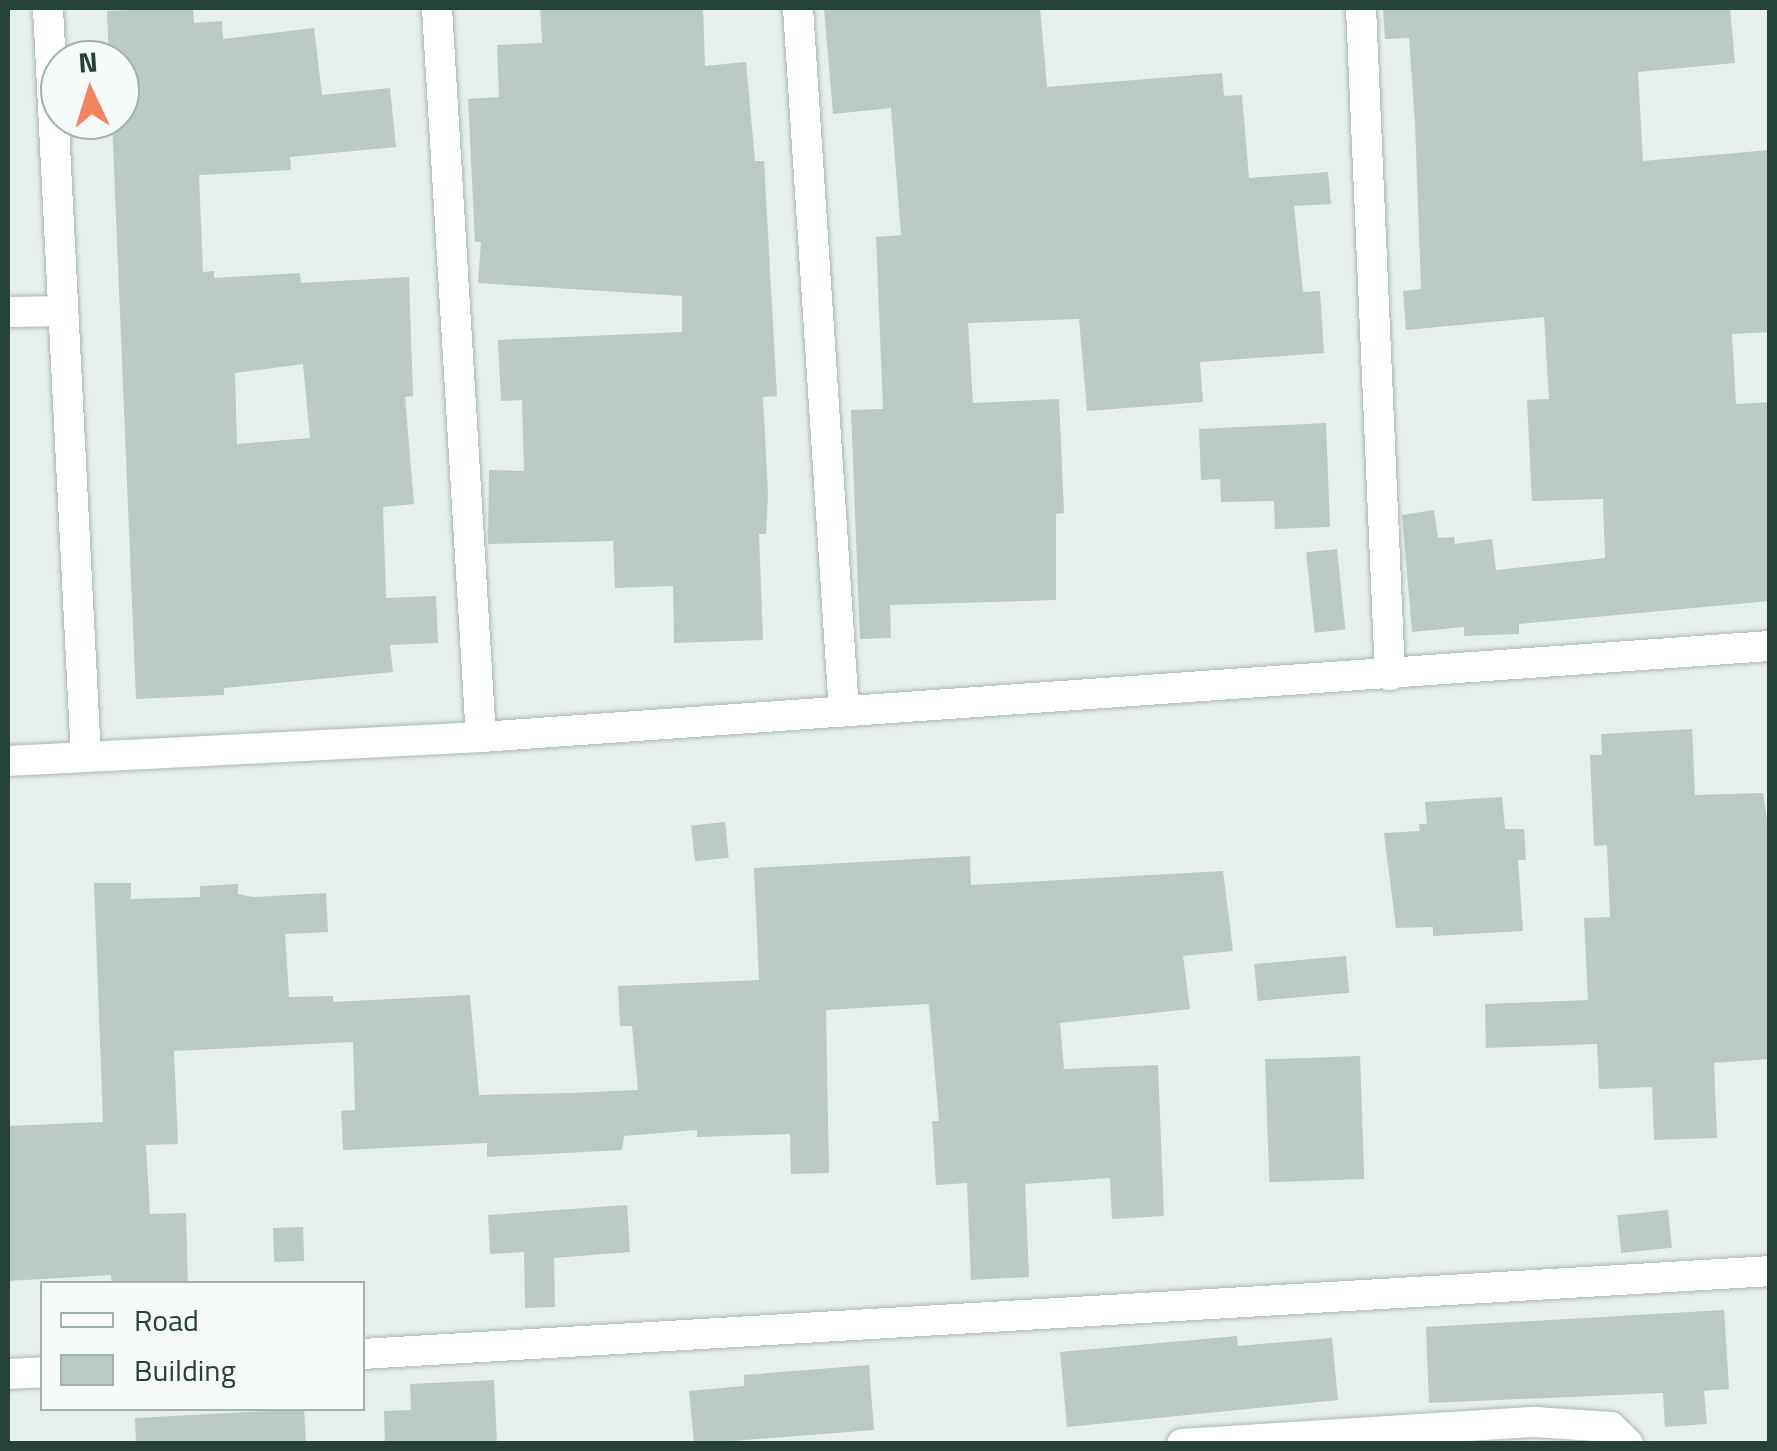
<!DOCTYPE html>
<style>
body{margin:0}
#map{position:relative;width:1777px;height:1451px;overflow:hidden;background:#e6efeb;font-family:"Titillium Web",sans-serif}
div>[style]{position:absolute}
.building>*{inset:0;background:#bbcac4;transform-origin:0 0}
.roads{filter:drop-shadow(0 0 2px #a8b8b2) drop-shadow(0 0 2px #a8b8b2)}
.minor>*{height:30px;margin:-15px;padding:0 15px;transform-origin:15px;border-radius:15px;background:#fff}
span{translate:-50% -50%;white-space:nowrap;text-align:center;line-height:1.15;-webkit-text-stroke:8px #f7fbf9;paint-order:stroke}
.frame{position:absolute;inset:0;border:10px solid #24423a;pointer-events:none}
.legend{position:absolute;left:40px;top:1281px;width:325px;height:130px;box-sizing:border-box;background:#f7fbf9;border:2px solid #a3b1ad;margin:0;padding:12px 18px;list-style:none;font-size:30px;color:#24423a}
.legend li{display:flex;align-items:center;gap:20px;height:50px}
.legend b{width:50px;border:2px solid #a3b1ad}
.north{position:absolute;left:40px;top:40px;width:100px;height:100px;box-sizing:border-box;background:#f7fbf9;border:2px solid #a3b1ad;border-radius:50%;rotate:356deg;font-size:28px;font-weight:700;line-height:40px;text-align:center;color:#24423a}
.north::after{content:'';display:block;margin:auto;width:35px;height:45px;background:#f4845f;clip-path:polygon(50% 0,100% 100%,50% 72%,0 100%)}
</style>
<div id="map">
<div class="building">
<i style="clip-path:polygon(evenodd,193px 8px,194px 23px,222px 21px,223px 39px,314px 28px,322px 95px,390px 88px,396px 147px,290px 157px,291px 170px,199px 175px,203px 272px,214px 271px,214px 278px,300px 273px,301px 283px,409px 277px,413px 396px,405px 397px,414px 504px,383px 507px,386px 598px,436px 596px,438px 643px,390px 645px,393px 672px,224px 688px,224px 695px,136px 699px,112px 120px,120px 120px,120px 60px,109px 60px,107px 11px,193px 8px,303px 364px,310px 438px,237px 444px,235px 373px,303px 364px)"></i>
<i style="clip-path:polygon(540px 8px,703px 8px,705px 66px,746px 62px,755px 161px,764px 161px,777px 396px,763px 397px,768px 495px,766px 534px,759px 534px,763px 640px,674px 643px,673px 586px,615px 588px,613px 541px,488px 544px,489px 470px,524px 471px,522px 400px,501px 401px,498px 340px,682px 332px,682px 296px,478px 283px,481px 242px,475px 242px,468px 99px,499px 97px,497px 45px,542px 43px)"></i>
<i style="clip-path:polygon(824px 8px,1040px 8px,1047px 87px,1222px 73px,1224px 96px,1242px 95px,1249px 178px,1328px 172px,1331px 204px,1294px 206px,1303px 292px,1320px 291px,1324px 353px,1200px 362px,1203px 402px,1087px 411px,1079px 319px,968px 323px,973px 403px,1059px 399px,1064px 513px,1056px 514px,1056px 600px,890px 605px,891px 638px,860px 639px,851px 410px,883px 409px,876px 237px,901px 235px,891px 108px,833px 114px)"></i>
<i style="clip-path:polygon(1383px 8px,1730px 8px,1735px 63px,1638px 72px,1643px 161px,1770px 150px,1770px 332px,1732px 334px,1736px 404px,1770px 402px,1770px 601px,1519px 624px,1519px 634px,1464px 636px,1464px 627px,1412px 632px,1402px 515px,1434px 510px,1438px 538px,1454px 537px,1455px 544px,1492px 539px,1496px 570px,1605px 558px,1603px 499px,1532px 501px,1527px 400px,1549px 399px,1544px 317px,1406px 330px,1403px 291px,1421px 289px,1415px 123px,1409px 38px,1385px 39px)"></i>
<i style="clip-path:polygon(1326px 423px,1330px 527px,1275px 529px,1274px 501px,1221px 502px,1220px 479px,1201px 480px,1199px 429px)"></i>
<i style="left:1337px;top:549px;width:81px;height:31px;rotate:84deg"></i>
<i style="clip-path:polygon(1692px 729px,1695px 795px,1763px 793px,1770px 838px,1770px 1059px,1714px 1063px,1717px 1138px,1654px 1140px,1652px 1087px,1599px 1089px,1597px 1044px,1486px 1048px,1485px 1004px,1588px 1000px,1584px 918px,1610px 917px,1607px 845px,1594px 846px,1590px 755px,1602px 755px,1601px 734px)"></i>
<i style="clip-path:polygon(1502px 797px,1505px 829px,1524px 829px,1526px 860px,1518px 860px,1523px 931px,1433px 936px,1433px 927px,1396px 928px,1384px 833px,1420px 831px,1419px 824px,1427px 824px,1425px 802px)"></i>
<i style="left:725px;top:822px;width:36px;height:34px;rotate:84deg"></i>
<i style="clip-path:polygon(970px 856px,971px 885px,1223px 871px,1233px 951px,1183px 956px,1190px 1009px,1060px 1023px,1064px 1069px,1158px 1065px,1164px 1216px,1112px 1219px,1110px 1178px,1025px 1184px,1029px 1277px,971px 1280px,967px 1183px,936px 1185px,932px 1121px,939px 1121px,929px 1004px,826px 1010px,829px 1173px,791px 1174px,790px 1134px,697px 1137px,697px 1130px,624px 1136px,622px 1150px,487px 1157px,487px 1143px,343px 1150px,341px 1111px,355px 1110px,353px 1042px,174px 1051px,178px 1144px,146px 1145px,150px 1214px,186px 1213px,188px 1284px,112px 1284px,111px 1275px,8px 1281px,8px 1126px,103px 1122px,94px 883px,131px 883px,131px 899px,200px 897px,200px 886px,238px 884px,238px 894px,253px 897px,326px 893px,328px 932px,285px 934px,289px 997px,333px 996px,333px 1002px,470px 995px,479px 1095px,570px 1093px,638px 1090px,632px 1026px,620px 1026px,618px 986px,759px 980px,754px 868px)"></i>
<i style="left:1346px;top:956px;width:37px;height:92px;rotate:85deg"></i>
<i style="left:1360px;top:1056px;width:123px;height:95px;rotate:88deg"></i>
<i style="clip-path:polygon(627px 1205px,630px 1252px,554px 1258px,555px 1307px,525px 1308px,524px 1252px,490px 1254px,488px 1215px)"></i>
<i style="left:1668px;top:1210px;width:38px;height:51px;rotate:84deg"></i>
<i style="left:303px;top:1227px;width:34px;height:30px;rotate:88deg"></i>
<i style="clip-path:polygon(1724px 1310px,1729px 1389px,1704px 1391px,1707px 1424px,1665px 1427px,1663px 1393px,1429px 1403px,1426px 1327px)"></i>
<i style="clip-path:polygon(1237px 1336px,1238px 1346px,1332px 1338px,1338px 1400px,1067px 1427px,1060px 1352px)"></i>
<i style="clip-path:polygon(869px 1365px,874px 1430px,694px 1444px,689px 1391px,744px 1386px,744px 1375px)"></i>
<i style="clip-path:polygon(494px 1380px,497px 1444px,385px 1444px,384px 1411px,411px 1410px,410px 1384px)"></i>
<i style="clip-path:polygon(304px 1409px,306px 1444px,136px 1444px,135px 1418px)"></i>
</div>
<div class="roads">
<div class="minor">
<i style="left:48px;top:8px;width:750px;rotate:87.1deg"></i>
<i style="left:437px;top:8px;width:730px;rotate:86.55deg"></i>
<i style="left:798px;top:8px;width:705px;rotate:86.26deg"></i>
<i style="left:1361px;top:8px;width:668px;rotate:87.51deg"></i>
<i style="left:8px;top:312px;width:55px;rotate:-1deg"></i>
<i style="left:8px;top:761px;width:474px;rotate:-2.9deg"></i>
<i style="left:481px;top:737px;width:1292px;rotate:-4.04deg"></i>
<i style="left:362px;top:1354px;width:1410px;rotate:-3.37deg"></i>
<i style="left:8px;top:1374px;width:34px;rotate:-3deg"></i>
<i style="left:1182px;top:1444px;width:354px;rotate:-3.6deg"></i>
<i style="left:1535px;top:1422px;width:76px;rotate:3.8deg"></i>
<i style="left:1611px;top:1427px;width:24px;rotate:45deg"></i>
</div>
</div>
<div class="frame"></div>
<ul class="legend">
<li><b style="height:12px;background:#fff"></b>Road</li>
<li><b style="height:28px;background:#bbcac4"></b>Building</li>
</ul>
<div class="north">N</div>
</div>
